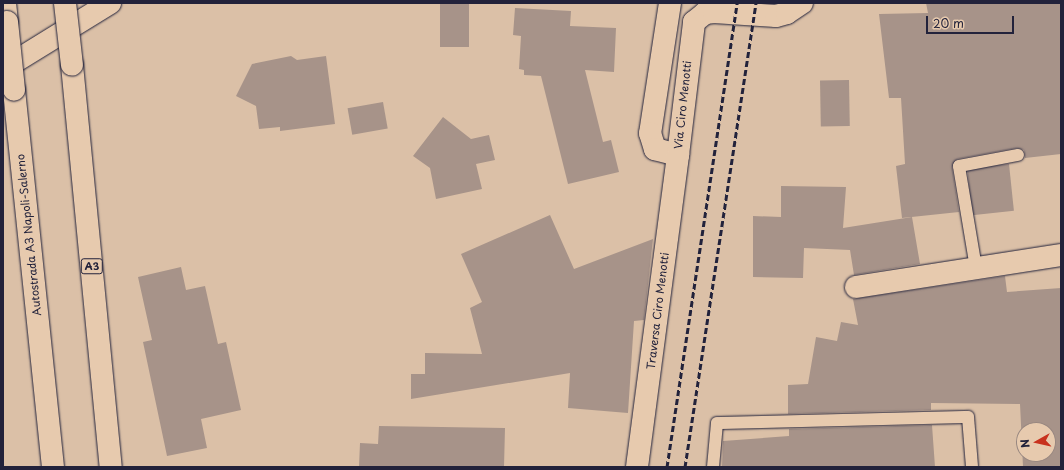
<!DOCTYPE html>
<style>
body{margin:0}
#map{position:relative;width:1064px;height:470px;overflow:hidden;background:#dbc0a7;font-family:"Playpen Sans",sans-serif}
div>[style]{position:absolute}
.building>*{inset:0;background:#a79389;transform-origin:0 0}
.roads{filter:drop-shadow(0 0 1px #22223b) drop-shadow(0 0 1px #22223b)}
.service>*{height:12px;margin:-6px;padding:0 6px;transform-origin:6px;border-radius:6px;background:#e7caae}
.minor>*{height:22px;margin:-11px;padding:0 11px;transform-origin:11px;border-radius:11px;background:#e7caae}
.motorway>*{height:22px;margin:-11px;padding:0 11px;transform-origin:11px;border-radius:11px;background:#e7caae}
.rail>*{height:3px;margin-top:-1.5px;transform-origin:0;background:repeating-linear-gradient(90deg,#22223b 0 6px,transparent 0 9px)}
.bridges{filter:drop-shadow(0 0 1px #22223b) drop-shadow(0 0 1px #22223b)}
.motorway-bridge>*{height:22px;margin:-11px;padding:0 11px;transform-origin:11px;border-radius:11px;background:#e7caae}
span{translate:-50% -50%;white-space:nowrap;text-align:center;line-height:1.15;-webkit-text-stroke:3.5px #e7caae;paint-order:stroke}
.shield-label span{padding:1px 3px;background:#e7caae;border:1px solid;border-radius:3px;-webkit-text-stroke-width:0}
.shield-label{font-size:10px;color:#22223b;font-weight:700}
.street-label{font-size:11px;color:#22223b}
.frame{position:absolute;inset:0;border:4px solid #22223b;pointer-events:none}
.north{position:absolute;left:1016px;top:422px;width:40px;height:40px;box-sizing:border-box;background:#e7caae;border:1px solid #988780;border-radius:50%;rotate:262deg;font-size:11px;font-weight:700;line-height:16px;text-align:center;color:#22223b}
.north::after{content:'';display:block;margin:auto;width:14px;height:18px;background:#c8321e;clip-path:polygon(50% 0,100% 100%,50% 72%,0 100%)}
.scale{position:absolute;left:926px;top:16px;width:88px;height:18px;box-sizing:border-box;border:2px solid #22223b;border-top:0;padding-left:5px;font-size:12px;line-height:14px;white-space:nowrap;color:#22223b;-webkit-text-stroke:3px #e7caae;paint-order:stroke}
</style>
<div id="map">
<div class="building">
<i style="left:440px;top:3px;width:29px;height:44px"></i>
<i style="clip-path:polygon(926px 3px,1061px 3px,1061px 154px,1025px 158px,1024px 150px,1017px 148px,957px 159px,952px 167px,959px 212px,902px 218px,896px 166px,905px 164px,901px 98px,889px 98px,879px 14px,928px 13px)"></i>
<i style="clip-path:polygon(515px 8px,571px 11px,570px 26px,616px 28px,614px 72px,585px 70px,603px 142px,611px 140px,619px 172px,568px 184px,541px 76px,524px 75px,524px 70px,519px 69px,521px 36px,513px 35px)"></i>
<i style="clip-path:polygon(291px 56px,297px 60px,326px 56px,335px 124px,280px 131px,280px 127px,259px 129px,256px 106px,236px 96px,252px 64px)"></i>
<i style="left:849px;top:80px;width:46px;height:29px;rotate:89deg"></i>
<i style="left:383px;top:102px;width:27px;height:36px;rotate:80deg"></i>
<i style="clip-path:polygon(443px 117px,471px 139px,489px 135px,495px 160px,476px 164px,482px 189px,436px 199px,430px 168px,413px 156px)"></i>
<i style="left:1009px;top:164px;width:47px;height:42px;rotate:84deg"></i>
<i style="clip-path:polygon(781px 186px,846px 187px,843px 228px,912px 217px,920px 264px,854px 275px,850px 250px,804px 248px,803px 278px,753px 277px,753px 216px,781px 217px)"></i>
<i style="clip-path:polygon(550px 215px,574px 269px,653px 239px,644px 320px,634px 321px,628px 413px,568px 408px,570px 373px,411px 399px,411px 374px,425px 374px,425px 353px,482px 354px,470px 308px,482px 302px,461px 254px)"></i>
<i style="clip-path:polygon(181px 267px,186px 290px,205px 286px,218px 344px,226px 342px,241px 410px,201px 419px,207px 448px,167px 456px,143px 342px,152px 340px,138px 277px)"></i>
<i style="clip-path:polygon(evenodd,1005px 276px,1007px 292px,1061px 288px,1061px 467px,1023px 467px,1020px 404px,931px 403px,931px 410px,788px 414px,788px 385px,808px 384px,816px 337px,837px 341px,841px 322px,858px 325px,853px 299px,1005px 276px,1024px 430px,1048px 430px,1048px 454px,1024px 454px,1024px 430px)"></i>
<i style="clip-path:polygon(932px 425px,935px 467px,722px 467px,723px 441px,789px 436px,789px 429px)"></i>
<i style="clip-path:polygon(379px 426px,505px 428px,504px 467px,359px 467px,360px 443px,378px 444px)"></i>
</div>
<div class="roads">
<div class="service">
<i style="left:976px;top:268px;width:103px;rotate:-99.5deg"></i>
<i style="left:959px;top:166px;width:60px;rotate:-10.6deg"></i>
<i style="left:713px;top:467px;width:44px;rotate:-84.8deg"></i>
<i style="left:717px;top:423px;width:251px;rotate:-1.4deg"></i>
<i style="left:968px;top:417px;width:50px;rotate:85.4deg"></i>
</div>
<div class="minor">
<i style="left:670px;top:3px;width:132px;rotate:98.7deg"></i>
<i style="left:650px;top:133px;width:17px;rotate:73deg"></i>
<i style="left:655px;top:149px;width:24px;rotate:15deg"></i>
<i style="left:678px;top:155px;width:134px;rotate:-83.1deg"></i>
<i style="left:694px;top:22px;width:14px;rotate:-39deg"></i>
<i style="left:705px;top:13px;width:9px;rotate:-6deg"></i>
<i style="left:714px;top:12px;width:62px;rotate:3.7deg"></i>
<i style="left:776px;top:16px;width:11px;rotate:-15deg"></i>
<i style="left:787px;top:13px;width:18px;rotate:-34deg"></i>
<i style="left:3px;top:69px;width:126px;rotate:-31.7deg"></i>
<i style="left:856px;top:287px;width:207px;rotate:-8.9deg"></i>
<i style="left:637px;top:467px;width:315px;rotate:-82.5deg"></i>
</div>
<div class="motorway">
<i style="left:5px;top:3px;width:19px;rotate:84deg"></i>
<i style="left:72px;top:65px;width:404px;rotate:84.5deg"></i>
<i style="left:14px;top:90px;width:379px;rotate:84.1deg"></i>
</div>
</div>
<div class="rail">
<i style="left:667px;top:467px;width:469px;rotate:-81.4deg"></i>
<i style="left:685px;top:467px;width:469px;rotate:-81.3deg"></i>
</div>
<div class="bridges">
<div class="motorway-bridge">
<i style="left:65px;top:3px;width:62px;rotate:83.6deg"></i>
<i style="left:7px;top:22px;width:68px;rotate:84.1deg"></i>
</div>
</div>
<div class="shield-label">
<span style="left:92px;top:266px">A3</span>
</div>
<div class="street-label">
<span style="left:683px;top:105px;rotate:-84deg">Via Ciro Menotti</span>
<span style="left:29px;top:235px;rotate:-96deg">Autostrada A3 Napoli-Salerno</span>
<span style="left:658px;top:311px;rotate:-83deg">Traversa Ciro Menotti</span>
</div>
<div class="frame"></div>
<div class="north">N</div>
<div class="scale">20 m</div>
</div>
